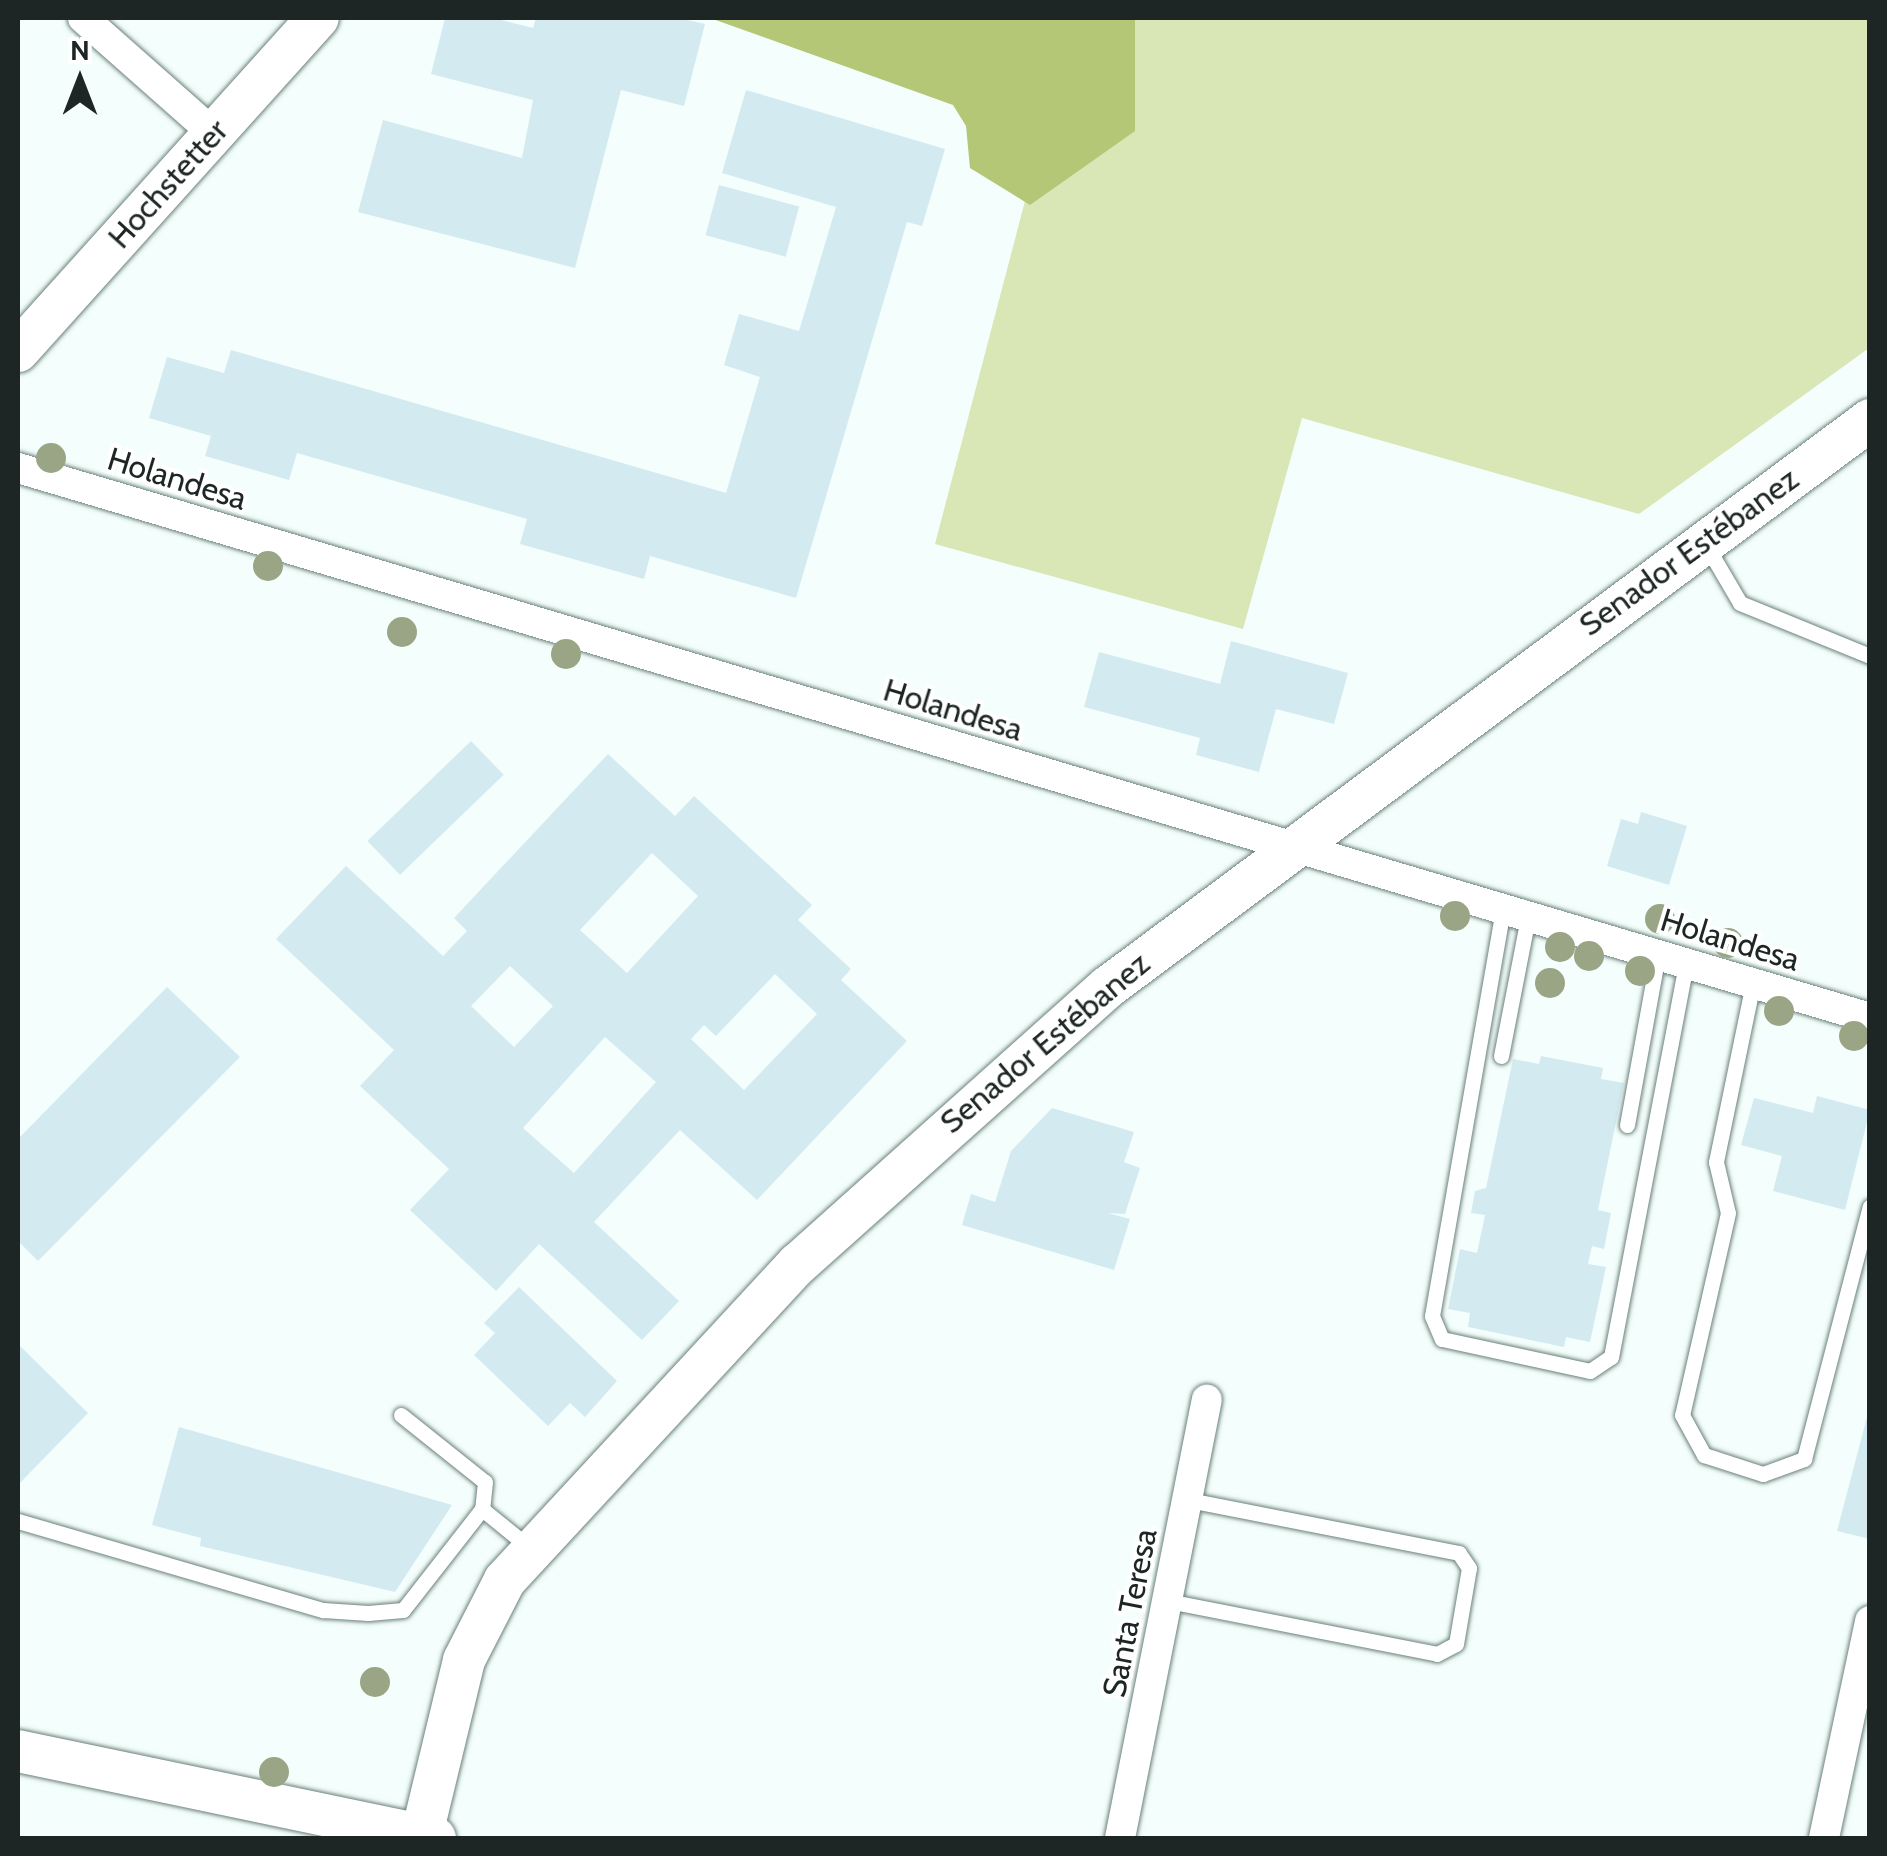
<!DOCTYPE html>
<meta charset="utf-8">
<style>
body{margin:0}
#map{position:relative;width:1887px;height:1856px;overflow:hidden;background:#f4fefc;font-family:Cabin,sans-serif}
div>[style]{position:absolute}
.green>*{inset:0;background:#d9e6b6}
.forest>*{inset:0;background:#b3c776}
.building>*{inset:0;background:#d3ebf0;transform-origin:0 0}
.roads{filter:drop-shadow(0 0 2px #6a807b) drop-shadow(0 0 2px #6a807b)}
.service>*{height:15px;margin:-7.5px;padding:0 7.5px;transform-origin:7.5px;border-radius:7.5px;background:#fff}
.minor>*{height:30px;margin:-15px;padding:0 15px;transform-origin:15px;border-radius:15px;background:#fff}
.secondary>*{height:42px;margin:-21px;padding:0 21px;transform-origin:21px;border-radius:21px;background:#fff}
.trees>*{width:30px;height:30px;margin:-15px;border-radius:50%;background:#9aa585}
span{translate:-50% -50%;white-space:nowrap;text-align:center;line-height:1.15;-webkit-text-stroke:8px #fff;paint-order:stroke}
.street-label{font-size:32px;color:#1d2624}
.frame{position:absolute;inset:0;border:20px solid #1d2624;pointer-events:none}
.north{position:absolute;left:30px;top:30px;width:100px;height:100px;-webkit-text-stroke:8px #fff;paint-order:stroke;rotate:0deg;font-size:28px;font-weight:700;line-height:40px;text-align:center;color:#1d2624}
.north::after{content:'';display:block;margin:auto;width:35px;height:45px;background:#1d2624;clip-path:polygon(50% 0,100% 100%,50% 72%,0 100%)}
</style>
<div id="map">
<div class="green">
<i style="clip-path:polygon(1073px 18px,1869px 18px,1869px 348px,1639px 514px,1302px 418px,1243px 629px,935px 544px)"></i>
</div>
<div class="forest">
<i style="clip-path:polygon(710px 18px,1135px 18px,1135px 131px,1030px 205px,970px 168px,966px 126px,953px 105px)"></i>
</div>
<div class="building">
<i style="clip-path:polygon(445px 18px,493px 18px,533px 28px,536px 18px,679px 18px,705px 24px,684px 106px,621px 90px,575px 268px,358px 212px,383px 120px,522px 158px,533px 100px,431px 74px)"></i>
<i style="clip-path:polygon(746px 90px,945px 149px,922px 226px,907px 222px,796px 598px,650px 556px,644px 579px,520px 544px,527px 519px,297px 453px,289px 480px,205px 456px,211px 436px,149px 418px,167px 357px,224px 373px,231px 350px,726px 493px,760px 377px,724px 365px,739px 314px,799px 331px,836px 207px,722px 173px)"></i>
<i style="left:719px;top:185px;width:83px;height:52px;rotate:15deg"></i>
<i style="clip-path:polygon(1231px 641px,1348px 673px,1334px 724px,1276px 709px,1259px 772px,1196px 755px,1200px 738px,1084px 707px,1099px 652px,1220px 684px)"></i>
<i style="left:471px;top:741px;width:47px;height:144px;rotate:46deg"></i>
<i style="clip-path:polygon(evenodd,608px 754px,675px 816px,694px 796px,812px 905px,798px 920px,851px 969px,841px 980px,907px 1041px,757px 1200px,680px 1130px,594px 1222px,679px 1301px,642px 1340px,539px 1244px,496px 1291px,410px 1210px,449px 1169px,360px 1086px,394px 1050px,276px 939px,346px 866px,443px 956px,467px 931px,454px 918px,608px 754px,652px 853px,698px 896px,627px 973px,580px 930px,652px 853px,608px 754px,510px 966px,553px 1006px,514px 1047px,471px 1006px,510px 966px,608px 754px,775px 974px,817px 1014px,744px 1090px,691px 1039px,704px 1025px,716px 1036px,775px 974px,608px 754px,605px 1037px,656px 1082px,574px 1173px,523px 1128px,605px 1037px)"></i>
<i style="clip-path:polygon(1641px 812px,1687px 826px,1669px 885px,1607px 866px,1621px 819px,1638px 824px)"></i>
<i style="clip-path:polygon(167px 987px,240px 1057px,38px 1261px,18px 1241px,18px 1139px)"></i>
<i style="clip-path:polygon(1541px 1056px,1603px 1068px,1601px 1079px,1624px 1083px,1598px 1210px,1611px 1213px,1604px 1249px,1592px 1246px,1588px 1264px,1606px 1267px,1590px 1342px,1566px 1337px,1564px 1347px,1468px 1327px,1470px 1313px,1448px 1309px,1460px 1249px,1477px 1253px,1485px 1215px,1471px 1213px,1475px 1191px,1486px 1188px,1513px 1059px,1539px 1064px)"></i>
<i style="clip-path:polygon(1817px 1096px,1870px 1110px,1845px 1210px,1773px 1191px,1782px 1156px,1741px 1145px,1754px 1098px,1813px 1113px)"></i>
<i style="clip-path:polygon(1052px 1108px,1134px 1132px,1124px 1162px,1140px 1168px,1125px 1214px,1108px 1213px,1130px 1219px,1114px 1270px,962px 1225px,971px 1194px,995px 1202px,1011px 1151px)"></i>
<i style="clip-path:polygon(519px 1287px,617px 1381px,585px 1417px,570px 1403px,548px 1426px,474px 1355px,495px 1333px,484px 1323px)"></i>
<i style="clip-path:polygon(18px 1344px,88px 1413px,18px 1485px)"></i>
<i style="clip-path:polygon(1868px 1413px,1870px 1413px,1870px 1539px,1837px 1531px)"></i>
<i style="clip-path:polygon(179px 1427px,452px 1505px,395px 1592px,200px 1546px,201px 1538px,152px 1525px)"></i>
</div>
<div class="roads">
<div class="service">
<i style="left:1706px;top:545px;width:67px;rotate:59.6deg"></i>
<i style="left:1740px;top:603px;width:140px;rotate:22.2deg"></i>
<i style="left:1503px;top:909px;width:413px;rotate:99.9deg"></i>
<i style="left:1432px;top:1316px;width:25px;rotate:67deg"></i>
<i style="left:1442px;top:1339px;width:151px;rotate:12.2deg"></i>
<i style="left:1590px;top:1371px;width:25px;rotate:-34deg"></i>
<i style="left:1611px;top:1357px;width:400px;rotate:-79.2deg"></i>
<i style="left:1753px;top:983px;width:183px;rotate:101.7deg"></i>
<i style="left:1716px;top:1162px;width:52px;rotate:76.8deg"></i>
<i style="left:1728px;top:1213px;width:207px;rotate:102.8deg"></i>
<i style="left:1682px;top:1415px;width:46px;rotate:61.2deg"></i>
<i style="left:1704px;top:1455px;width:62px;rotate:17.9deg"></i>
<i style="left:1763px;top:1474px;width:44px;rotate:-20.1deg"></i>
<i style="left:1804px;top:1459px;width:261px;rotate:-75.4deg"></i>
<i style="left:1501px;top:1056px;width:142px;rotate:-79deg"></i>
<i style="left:1627px;top:1125px;width:173px;rotate:-79.7deg"></i>
<i style="left:401px;top:1415px;width:107px;rotate:38.6deg"></i>
<i style="left:485px;top:1482px;width:27px;rotate:96deg"></i>
<i style="left:482px;top:1509px;width:62px;rotate:39.1deg"></i>
<i style="left:18px;top:1521px;width:318px;rotate:16.3deg"></i>
<i style="left:323px;top:1610px;width:45px;rotate:3.8deg"></i>
<i style="left:368px;top:1613px;width:35px;rotate:-5deg"></i>
<i style="left:403px;top:1610px;width:128px;rotate:-52deg"></i>
<i style="left:1168px;top:1601px;width:274px;rotate:11.1deg"></i>
<i style="left:1437px;top:1654px;width:21px;rotate:-28deg"></i>
<i style="left:1456px;top:1644px;width:77px;rotate:-80.3deg"></i>
<i style="left:1469px;top:1568px;width:18px;rotate:-124deg"></i>
<i style="left:1459px;top:1553px;width:276px;rotate:-168.9deg"></i>
</div>
<div class="minor">
<i style="left:83px;top:18px;width:174px;rotate:41.5deg"></i>
<i style="left:18px;top:468px;width:1932px;rotate:16.54deg"></i>
<i style="left:1120px;top:1838px;width:447px;rotate:-78.8deg"></i>
<i style="left:1824px;top:1838px;width:222px;rotate:-78deg"></i>
</div>
<div class="secondary">
<i style="left:18px;top:351px;width:448px;rotate:-48deg"></i>
<i style="left:18px;top:1751px;width:426px;rotate:11.8deg"></i>
<i style="left:421px;top:1838px;width:183px;rotate:-76.4deg"></i>
<i style="left:464px;top:1660px;width:90px;rotate:-62.9deg"></i>
<i style="left:505px;top:1580px;width:431px;rotate:-47.2deg"></i>
<i style="left:798px;top:1264px;width:416px;rotate:-41.8deg"></i>
<i style="left:1108px;top:987px;width:950px;rotate:-36.65deg"></i>
</div>
</div>
<div class="trees">
<i style="left:51px;top:458px"></i>
<i style="left:268px;top:566px"></i>
<i style="left:402px;top:632px"></i>
<i style="left:566px;top:654px"></i>
<i style="left:1455px;top:916px"></i>
<i style="left:1660px;top:919px"></i>
<i style="left:1728px;top:943px"></i>
<i style="left:1560px;top:947px"></i>
<i style="left:1589px;top:956px"></i>
<i style="left:1640px;top:971px"></i>
<i style="left:1550px;top:983px"></i>
<i style="left:1779px;top:1011px"></i>
<i style="left:1854px;top:1036px"></i>
<i style="left:375px;top:1682px"></i>
<i style="left:274px;top:1772px"></i>
</div>
<div class="street-label">
<span style="left:168px;top:184px;rotate:-48deg">Hochstetter</span>
<span style="left:177px;top:479px;rotate:17deg">Holandesa</span>
<span style="left:1689px;top:552px;rotate:-36deg">Senador Estébanez</span>
<span style="left:953px;top:710px;rotate:17deg">Holandesa</span>
<span style="left:1730px;top:940px;rotate:17deg">Holandesa</span>
<span style="left:1045px;top:1043px;rotate:-40deg">Senador Estébanez</span>
<span style="left:1130px;top:1613px;rotate:-79deg">Santa Teresa</span>
</div>
<div class="frame"></div>
<div class="north">N</div>
</div>
